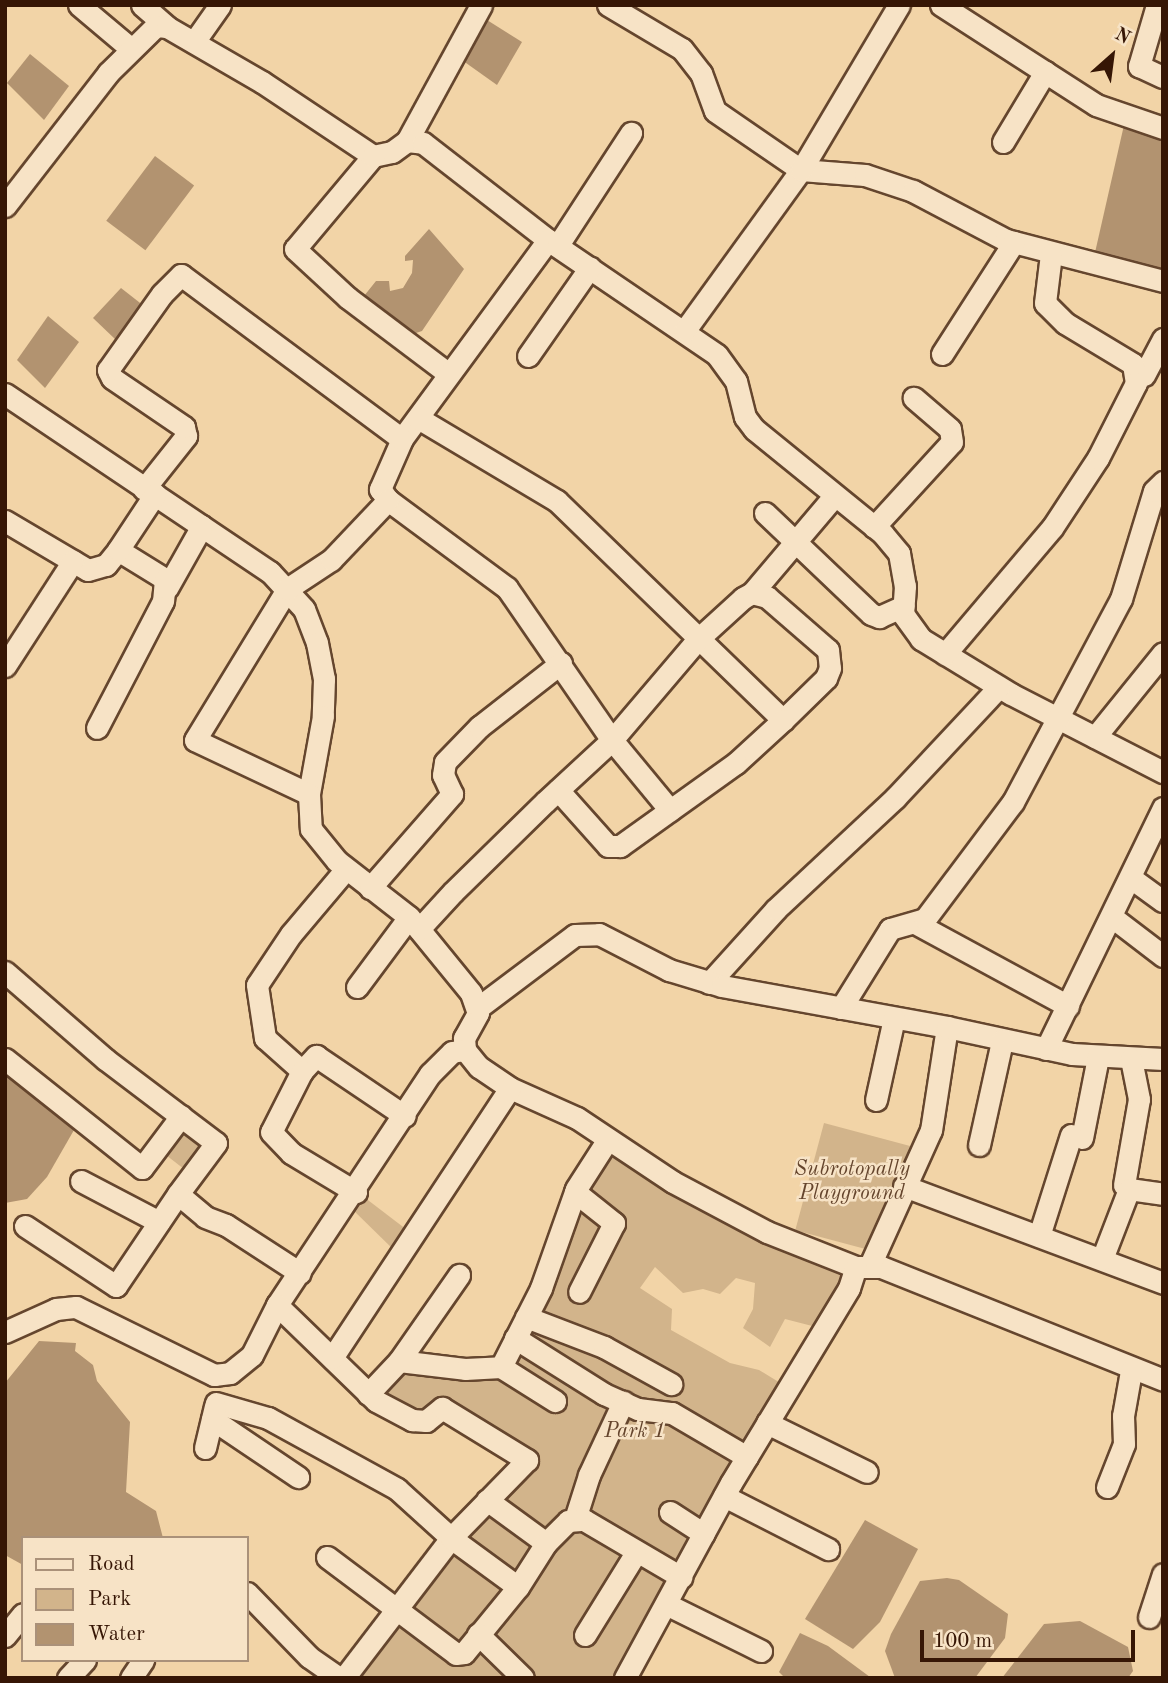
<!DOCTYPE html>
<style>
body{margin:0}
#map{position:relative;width:1168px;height:1683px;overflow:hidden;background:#f2d4a7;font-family:"Old Standard TT",serif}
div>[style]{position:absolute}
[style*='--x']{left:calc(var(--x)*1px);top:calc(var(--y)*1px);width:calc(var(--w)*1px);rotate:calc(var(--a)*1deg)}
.green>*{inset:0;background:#d2b48b;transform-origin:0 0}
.water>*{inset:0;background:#b29370;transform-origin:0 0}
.roads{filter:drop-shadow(2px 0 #65462e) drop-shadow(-2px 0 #65462e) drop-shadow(0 2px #65462e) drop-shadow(0 -2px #65462e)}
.minor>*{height:21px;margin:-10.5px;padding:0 10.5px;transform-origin:10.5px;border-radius:10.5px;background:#f7e3c6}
span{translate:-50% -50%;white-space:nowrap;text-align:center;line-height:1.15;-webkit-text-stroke:5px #f7e3c6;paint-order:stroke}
.park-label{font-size:21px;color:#65452d;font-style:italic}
.frame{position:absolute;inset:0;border:7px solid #361605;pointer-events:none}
.legend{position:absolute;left:21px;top:1536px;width:228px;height:126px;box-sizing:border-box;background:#f7e3c6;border:2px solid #aa9179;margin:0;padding:9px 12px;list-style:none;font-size:21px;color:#361605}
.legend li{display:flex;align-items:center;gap:14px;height:35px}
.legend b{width:35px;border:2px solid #aa9179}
.north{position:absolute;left:1077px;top:21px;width:70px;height:70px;-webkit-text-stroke:5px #f7e3c6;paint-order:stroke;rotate:28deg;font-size:19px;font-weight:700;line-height:28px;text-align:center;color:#361605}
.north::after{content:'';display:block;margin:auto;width:24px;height:32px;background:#361605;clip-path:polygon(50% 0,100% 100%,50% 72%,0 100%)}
.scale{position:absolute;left:920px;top:1630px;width:215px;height:32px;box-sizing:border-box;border:4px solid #361605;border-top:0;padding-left:9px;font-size:21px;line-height:24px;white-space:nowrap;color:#361605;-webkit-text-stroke:5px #f7e3c6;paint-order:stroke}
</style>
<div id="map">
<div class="green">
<i style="left:181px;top:1116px;width:44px;height:40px;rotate:38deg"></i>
<i style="left:824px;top:1123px;width:92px;height:111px;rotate:15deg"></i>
<i style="clip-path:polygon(609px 1148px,850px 1269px,820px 1328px,785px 1319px,770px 1347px,743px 1328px,753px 1309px,755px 1283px,736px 1278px,720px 1294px,703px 1289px,683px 1293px,655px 1267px,640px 1288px,672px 1309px,671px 1330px,730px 1363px,759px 1370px,782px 1384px,620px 1678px,349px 1678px,377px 1637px,534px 1459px,444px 1400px,424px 1416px,396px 1398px,376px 1395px,402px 1367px,489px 1374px)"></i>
<i style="clip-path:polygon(360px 1194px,411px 1233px,398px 1254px,350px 1207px)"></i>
</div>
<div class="water">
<i style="clip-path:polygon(487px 20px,522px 42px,497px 85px,459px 58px)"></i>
<i style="clip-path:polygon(30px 54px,69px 86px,44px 120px,7px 83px)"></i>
<i style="clip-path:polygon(1124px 125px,1163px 132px,1163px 269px,1094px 257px)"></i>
<i style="left:155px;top:156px;width:49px;height:81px;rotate:37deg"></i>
<i style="clip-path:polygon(429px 229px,464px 269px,422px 331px,410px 335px,364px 296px,376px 281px,389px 281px,390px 291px,403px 288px,412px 273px,413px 260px,405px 261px,405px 256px)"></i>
<i style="clip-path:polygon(121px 288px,144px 306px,116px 340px,93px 318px)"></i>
<i style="clip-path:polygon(48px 316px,79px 342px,45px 388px,17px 360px)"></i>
<i style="clip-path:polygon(5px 1065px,69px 1116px,74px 1130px,47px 1177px,27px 1199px,5px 1203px)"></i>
<i style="clip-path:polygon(39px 1341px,76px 1343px,75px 1351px,93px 1365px,97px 1381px,130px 1422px,126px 1492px,156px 1511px,163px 1538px,23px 1538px,23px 1565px,5px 1555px,5px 1383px)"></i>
<i style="clip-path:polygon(865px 1520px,918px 1549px,880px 1622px,853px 1649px,805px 1619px)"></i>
<i style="clip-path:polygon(947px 1578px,959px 1580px,1008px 1614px,1005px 1638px,975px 1678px,895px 1678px,885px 1651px,891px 1634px,920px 1581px)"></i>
<i style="clip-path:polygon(1080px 1621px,1128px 1647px,1133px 1671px,1128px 1678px,1002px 1678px,1044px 1624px)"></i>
<i style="clip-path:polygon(800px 1633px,828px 1646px,870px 1677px,785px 1678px,779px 1672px)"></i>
</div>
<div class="roads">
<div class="minor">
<i style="--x:79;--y:5;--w:67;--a:40.1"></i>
<i style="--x:142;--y:5;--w:33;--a:41"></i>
<i style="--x:608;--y:5;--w:86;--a:30.7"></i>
<i style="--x:682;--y:49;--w:31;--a:52"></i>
<i style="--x:701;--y:73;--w:40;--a:69.8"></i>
<i style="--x:715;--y:111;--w:104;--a:34.5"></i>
<i style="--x:801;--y:170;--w:64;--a:4.5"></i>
<i style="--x:865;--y:175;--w:51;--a:18.4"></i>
<i style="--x:913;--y:191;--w:105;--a:27.8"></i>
<i style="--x:1006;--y:240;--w:162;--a:14.6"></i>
<i style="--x:941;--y:5;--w:184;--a:32.8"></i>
<i style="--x:1096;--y:105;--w:71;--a:18.9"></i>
<i style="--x:1157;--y:5;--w:64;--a:106.4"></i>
<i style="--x:1139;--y:66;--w:26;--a:25"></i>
<i style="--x:194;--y:42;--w:45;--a:-54.9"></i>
<i style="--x:407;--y:141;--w:155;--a:-61.4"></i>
<i style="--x:1003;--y:142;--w:82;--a:-59"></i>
<i style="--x:373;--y:156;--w:121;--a:130"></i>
<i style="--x:295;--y:249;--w:72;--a:42.8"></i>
<i style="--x:348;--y:298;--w:126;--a:37"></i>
<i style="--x:5;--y:206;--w:168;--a:-52.2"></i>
<i style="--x:108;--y:73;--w:67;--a:-44.4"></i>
<i style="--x:156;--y:26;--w:11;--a:5"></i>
<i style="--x:167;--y:27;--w:110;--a:30.1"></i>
<i style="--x:262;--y:82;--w:133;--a:33.7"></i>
<i style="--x:373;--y:156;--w:19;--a:-12"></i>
<i style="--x:392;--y:152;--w:19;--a:-36"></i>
<i style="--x:407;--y:141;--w:16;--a:7"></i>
<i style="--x:423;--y:143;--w:158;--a:37.8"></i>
<i style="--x:548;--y:240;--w:204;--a:34.2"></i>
<i style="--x:717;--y:355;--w:32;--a:54"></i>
<i style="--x:736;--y:381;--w:37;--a:76"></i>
<i style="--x:745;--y:417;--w:15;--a:53"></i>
<i style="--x:754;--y:429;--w:166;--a:39.1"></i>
<i style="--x:883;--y:534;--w:25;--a:50"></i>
<i style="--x:899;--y:553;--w:34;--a:80"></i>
<i style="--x:905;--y:586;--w:28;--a:94"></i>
<i style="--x:903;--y:614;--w:31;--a:54"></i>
<i style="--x:921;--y:639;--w:105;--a:31.4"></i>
<i style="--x:1011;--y:694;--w:171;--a:27.2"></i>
<i style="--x:548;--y:240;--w:247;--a:126.3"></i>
<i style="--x:402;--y:439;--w:55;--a:113.7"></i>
<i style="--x:380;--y:489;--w:14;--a:54"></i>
<i style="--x:388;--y:500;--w:148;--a:36.5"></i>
<i style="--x:507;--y:588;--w:185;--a:55.4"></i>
<i style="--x:612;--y:740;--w:91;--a:50.4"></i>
<i style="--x:558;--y:245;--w:134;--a:-56.9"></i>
<i style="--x:685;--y:330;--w:198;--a:-54.1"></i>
<i style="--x:801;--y:170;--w:192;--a:-59.3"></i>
<i style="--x:942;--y:354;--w:133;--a:-57.3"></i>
<i style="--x:528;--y:356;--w:108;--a:-55.1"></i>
<i style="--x:1144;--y:375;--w:41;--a:-62.2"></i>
<i style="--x:5;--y:394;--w:319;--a:33.9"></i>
<i style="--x:270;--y:572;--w:50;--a:47.4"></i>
<i style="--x:304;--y:609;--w:36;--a:69"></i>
<i style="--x:317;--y:643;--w:37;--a:79"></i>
<i style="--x:324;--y:679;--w:37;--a:92"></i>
<i style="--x:323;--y:716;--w:79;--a:100.2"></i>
<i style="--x:309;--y:794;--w:35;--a:87"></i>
<i style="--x:311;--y:829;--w:41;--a:50.9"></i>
<i style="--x:337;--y:861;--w:91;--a:37.9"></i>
<i style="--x:409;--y:917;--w:98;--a:50.8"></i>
<i style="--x:471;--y:993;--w:21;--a:71"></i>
<i style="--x:478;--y:1013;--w:29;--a:119"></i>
<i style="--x:464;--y:1038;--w:12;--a:85"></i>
<i style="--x:465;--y:1050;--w:22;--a:51"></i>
<i style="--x:479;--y:1067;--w:37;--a:34"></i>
<i style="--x:510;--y:1088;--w:73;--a:24.1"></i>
<i style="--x:577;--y:1118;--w:115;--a:33.7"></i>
<i style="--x:673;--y:1182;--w:106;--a:28"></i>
<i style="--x:767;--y:1232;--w:96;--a:21.5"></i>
<i style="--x:856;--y:1267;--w:25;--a:0"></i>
<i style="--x:881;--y:1267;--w:304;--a:21.8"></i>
<i style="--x:418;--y:418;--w:162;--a:30.8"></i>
<i style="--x:557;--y:501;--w:315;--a:44.1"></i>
<i style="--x:144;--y:489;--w:68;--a:-51.6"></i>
<i style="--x:186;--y:436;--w:9;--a:-103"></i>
<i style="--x:184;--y:427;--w:87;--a:-145.8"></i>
<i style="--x:112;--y:378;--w:9;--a:-117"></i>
<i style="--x:108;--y:370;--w:93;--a:-54.6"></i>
<i style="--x:162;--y:294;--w:27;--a:-45"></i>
<i style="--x:181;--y:275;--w:275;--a:36.6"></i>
<i style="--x:765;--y:513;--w:146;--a:43.6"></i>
<i style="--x:871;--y:614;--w:9;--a:21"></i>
<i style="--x:879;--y:617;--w:27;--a:-24"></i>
<i style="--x:5;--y:521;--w:96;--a:30.6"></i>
<i style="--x:88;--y:570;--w:19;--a:-16"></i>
<i style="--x:106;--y:565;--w:19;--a:-51"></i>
<i style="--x:118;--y:550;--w:55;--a:31.7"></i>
<i style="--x:165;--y:579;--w:22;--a:95"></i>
<i style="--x:163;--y:601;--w:143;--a:117.5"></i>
<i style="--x:874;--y:527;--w:115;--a:-47.5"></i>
<i style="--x:952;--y:442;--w:13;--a:-99"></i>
<i style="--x:950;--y:429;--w:48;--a:-139.3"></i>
<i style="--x:118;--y:550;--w:67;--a:-56.5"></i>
<i style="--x:167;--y:588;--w:71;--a:-60.6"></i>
<i style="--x:752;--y:593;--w:128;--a:-49.7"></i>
<i style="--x:945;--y:654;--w:165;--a:-49.7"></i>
<i style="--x:1052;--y:528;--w:84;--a:-56.7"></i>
<i style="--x:1098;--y:458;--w:84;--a:-63.1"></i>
<i style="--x:1136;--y:383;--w:19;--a:-99"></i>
<i style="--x:1133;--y:364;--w:79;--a:-148.9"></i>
<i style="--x:1065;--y:323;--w:28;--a:-135"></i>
<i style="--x:1045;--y:303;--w:49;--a:-83"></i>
<i style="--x:5;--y:666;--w:125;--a:-57.1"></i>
<i style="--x:1095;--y:737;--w:108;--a:-51"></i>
<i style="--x:309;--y:794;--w:126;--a:-154.7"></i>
<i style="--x:195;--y:740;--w:177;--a:-58.6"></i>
<i style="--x:287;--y:589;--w:53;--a:-33.4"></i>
<i style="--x:331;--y:560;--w:83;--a:-46.5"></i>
<i style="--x:346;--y:869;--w:85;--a:130.2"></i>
<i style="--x:291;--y:934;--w:61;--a:123.7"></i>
<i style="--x:257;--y:985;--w:54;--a:81.4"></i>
<i style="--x:265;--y:1038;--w:50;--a:41.7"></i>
<i style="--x:302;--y:1071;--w:21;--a:-47"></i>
<i style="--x:316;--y:1056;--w:107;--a:34"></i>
<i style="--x:1131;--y:878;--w:39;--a:36"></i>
<i style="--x:370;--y:888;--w:125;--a:-48.9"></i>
<i style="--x:452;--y:794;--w:21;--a:-115"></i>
<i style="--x:443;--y:775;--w:13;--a:-81"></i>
<i style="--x:445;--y:762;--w:49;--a:-45.8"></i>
<i style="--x:479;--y:727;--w:104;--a:-38"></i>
<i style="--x:1112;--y:917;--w:64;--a:37.4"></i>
<i style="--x:917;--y:924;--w:172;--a:28.5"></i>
<i style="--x:419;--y:929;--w:50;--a:-47.4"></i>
<i style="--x:453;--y:892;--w:129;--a:-44.4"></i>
<i style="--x:545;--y:802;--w:91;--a:-42.8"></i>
<i style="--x:612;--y:740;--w:131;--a:-49.6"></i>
<i style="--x:697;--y:640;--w:62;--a:-42.4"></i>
<i style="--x:743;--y:598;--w:10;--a:-29"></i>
<i style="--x:752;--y:593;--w:16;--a:15"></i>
<i style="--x:767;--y:597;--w:81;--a:41"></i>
<i style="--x:828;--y:650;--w:18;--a:84"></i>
<i style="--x:830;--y:668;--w:11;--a:112"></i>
<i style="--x:826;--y:678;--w:60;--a:135.7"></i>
<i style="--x:783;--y:720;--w:64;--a:137.5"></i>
<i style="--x:736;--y:763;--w:143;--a:144.4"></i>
<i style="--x:620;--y:846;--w:12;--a:180"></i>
<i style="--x:608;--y:846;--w:75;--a:-131.8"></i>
<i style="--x:5;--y:972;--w:133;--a:41"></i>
<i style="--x:105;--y:1059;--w:139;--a:37.1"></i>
<i style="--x:216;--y:1143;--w:64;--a:126.7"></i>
<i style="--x:178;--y:1194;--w:35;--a:40"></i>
<i style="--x:205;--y:1217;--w:22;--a:21"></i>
<i style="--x:226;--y:1225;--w:88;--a:33"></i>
<i style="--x:709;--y:983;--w:100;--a:-47.8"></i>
<i style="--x:776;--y:909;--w:163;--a:-43"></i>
<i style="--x:895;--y:798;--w:152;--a:-46.9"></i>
<i style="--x:357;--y:987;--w:87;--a:-53.4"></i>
<i style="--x:479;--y:1007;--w:120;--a:-36.9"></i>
<i style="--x:575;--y:935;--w:24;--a:-2"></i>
<i style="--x:599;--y:934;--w:79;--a:27.2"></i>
<i style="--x:669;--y:970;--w:55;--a:16.8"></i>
<i style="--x:722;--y:986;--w:229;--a:10.3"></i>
<i style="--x:947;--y:1027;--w:104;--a:98.8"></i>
<i style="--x:931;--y:1130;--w:150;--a:114.3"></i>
<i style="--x:841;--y:1008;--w:93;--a:-58.2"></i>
<i style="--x:890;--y:929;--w:36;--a:-16"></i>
<i style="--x:925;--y:919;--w:146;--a:-53.1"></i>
<i style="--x:1013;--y:802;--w:230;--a:-62"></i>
<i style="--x:1121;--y:599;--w:113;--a:-73"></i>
<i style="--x:1154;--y:491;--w:13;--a:-45"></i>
<i style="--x:947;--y:1027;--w:128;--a:12.2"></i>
<i style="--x:1072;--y:1054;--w:91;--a:3.1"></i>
<i style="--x:1046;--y:1049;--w:268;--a:-64.1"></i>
<i style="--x:5;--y:1059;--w:175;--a:38.5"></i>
<i style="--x:142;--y:1168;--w:65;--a:-53.1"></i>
<i style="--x:302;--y:1071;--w:68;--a:116.9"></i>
<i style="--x:271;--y:1132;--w:29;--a:46"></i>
<i style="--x:291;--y:1153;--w:76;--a:31"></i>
<i style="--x:876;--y:1100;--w:84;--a:-77.6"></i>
<i style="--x:1082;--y:1138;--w:83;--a:-78.8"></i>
<i style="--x:979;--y:1145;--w:107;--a:-77.5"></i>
<i style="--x:81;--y:1181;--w:88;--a:27.7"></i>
<i style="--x:1124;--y:1185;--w:87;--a:-80.1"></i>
<i style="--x:1139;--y:1099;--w:41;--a:-101.3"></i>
<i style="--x:904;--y:1186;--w:277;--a:20.5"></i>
<i style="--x:575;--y:1192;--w:50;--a:38.5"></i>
<i style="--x:614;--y:1223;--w:77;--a:116.9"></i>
<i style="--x:25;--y:1226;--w:109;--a:33.4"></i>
<i style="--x:116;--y:1286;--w:111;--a:-56"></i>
<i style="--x:1039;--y:1236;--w:106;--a:-72.4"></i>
<i style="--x:1102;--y:1259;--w:75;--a:-68.9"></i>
<i style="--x:1129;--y:1189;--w:34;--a:8"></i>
<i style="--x:277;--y:1305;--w:277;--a:-56.5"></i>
<i style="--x:430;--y:1074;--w:31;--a:-45"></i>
<i style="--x:452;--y:1052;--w:13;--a:-9"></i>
<i style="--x:526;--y:1317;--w:84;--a:21"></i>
<i style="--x:604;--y:1347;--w:77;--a:28.9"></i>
<i style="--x:5;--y:1332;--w:56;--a:-24.3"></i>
<i style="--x:56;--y:1309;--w:20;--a:-6"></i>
<i style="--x:76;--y:1307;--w:154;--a:26.2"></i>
<i style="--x:214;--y:1375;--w:16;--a:-7"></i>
<i style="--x:230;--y:1373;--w:28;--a:-39"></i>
<i style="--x:252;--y:1355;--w:56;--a:-63.4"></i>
<i style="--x:277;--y:1305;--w:138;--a:44.1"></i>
<i style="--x:376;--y:1401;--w:41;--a:27.8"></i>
<i style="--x:412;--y:1420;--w:14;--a:4"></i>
<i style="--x:426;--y:1421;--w:21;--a:-39"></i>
<i style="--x:442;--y:1408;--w:100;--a:31.5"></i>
<i style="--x:527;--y:1460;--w:109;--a:134.3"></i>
<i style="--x:451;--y:1538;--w:176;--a:127.4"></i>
<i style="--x:515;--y:1338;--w:105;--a:32.2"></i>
<i style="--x:604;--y:1394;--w:37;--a:24"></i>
<i style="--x:638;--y:1409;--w:34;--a:7"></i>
<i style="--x:672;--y:1413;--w:87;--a:30.4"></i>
<i style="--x:332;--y:1358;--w:323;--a:-56.6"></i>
<i style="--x:399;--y:1361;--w:66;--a:6.9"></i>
<i style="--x:465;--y:1369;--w:36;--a:-3"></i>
<i style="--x:501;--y:1367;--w:89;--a:-63.1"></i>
<i style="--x:541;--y:1288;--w:105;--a:-70.5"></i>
<i style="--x:576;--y:1189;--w:59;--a:-57.4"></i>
<i style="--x:501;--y:1367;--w:64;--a:32.2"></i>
<i style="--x:368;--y:1394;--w:45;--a:-46.8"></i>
<i style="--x:399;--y:1361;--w:105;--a:-55.1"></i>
<i style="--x:216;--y:1403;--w:54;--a:16.1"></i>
<i style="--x:268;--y:1418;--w:147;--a:28.8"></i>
<i style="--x:397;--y:1489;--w:73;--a:42.2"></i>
<i style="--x:451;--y:1538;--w:83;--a:36.2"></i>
<i style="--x:212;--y:1419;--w:104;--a:34"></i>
<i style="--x:767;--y:1423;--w:111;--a:26.1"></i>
<i style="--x:205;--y:1448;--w:43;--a:-76.6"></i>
<i style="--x:1107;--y:1487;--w:46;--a:-68.4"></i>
<i style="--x:1124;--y:1444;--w:28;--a:-92"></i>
<i style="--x:1123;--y:1416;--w:46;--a:-79.9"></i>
<i style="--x:724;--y:1496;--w:117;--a:27"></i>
<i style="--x:487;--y:1500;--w:73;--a:36.1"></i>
<i style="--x:670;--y:1512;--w:40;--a:32.9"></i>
<i style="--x:575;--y:1519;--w:46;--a:-72.3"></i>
<i style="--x:589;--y:1475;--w:81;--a:-65"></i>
<i style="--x:327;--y:1557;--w:161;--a:36.9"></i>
<i style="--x:456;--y:1654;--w:8;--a:-7"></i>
<i style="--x:464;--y:1653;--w:85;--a:-50.7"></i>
<i style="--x:518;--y:1587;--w:52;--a:-57.5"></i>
<i style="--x:546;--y:1543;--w:31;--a:-45"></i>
<i style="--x:568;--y:1521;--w:16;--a:-4"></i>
<i style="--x:584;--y:1520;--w:113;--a:30.4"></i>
<i style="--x:247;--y:1593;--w:89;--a:45.9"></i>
<i style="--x:309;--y:1657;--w:37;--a:35"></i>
<i style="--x:666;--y:1604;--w:106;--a:26.3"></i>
<i style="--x:1149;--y:1617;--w:45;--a:-72"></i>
<i style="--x:478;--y:1634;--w:63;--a:44.4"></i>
<i style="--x:585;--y:1635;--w:95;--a:-58.3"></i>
<i style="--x:5;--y:1636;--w:28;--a:-51"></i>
<i style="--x:68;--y:1678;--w:25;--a:-47"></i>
<i style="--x:131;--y:1678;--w:22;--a:-56"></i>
<i style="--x:625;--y:1678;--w:222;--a:-61.5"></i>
<i style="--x:731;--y:1483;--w:228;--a:-58.8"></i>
<i style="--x:849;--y:1288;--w:22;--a:-72"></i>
</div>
</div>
<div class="park-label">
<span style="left:852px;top:1182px">Subrotopally<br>Playground</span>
<span style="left:635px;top:1432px">Park 1</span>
</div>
<div class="frame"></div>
<ul class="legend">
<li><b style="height:9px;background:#f7e3c6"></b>Road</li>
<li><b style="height:19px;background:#d2b48b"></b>Park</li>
<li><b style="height:19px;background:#b29370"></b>Water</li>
</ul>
<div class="north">N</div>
<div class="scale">100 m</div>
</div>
